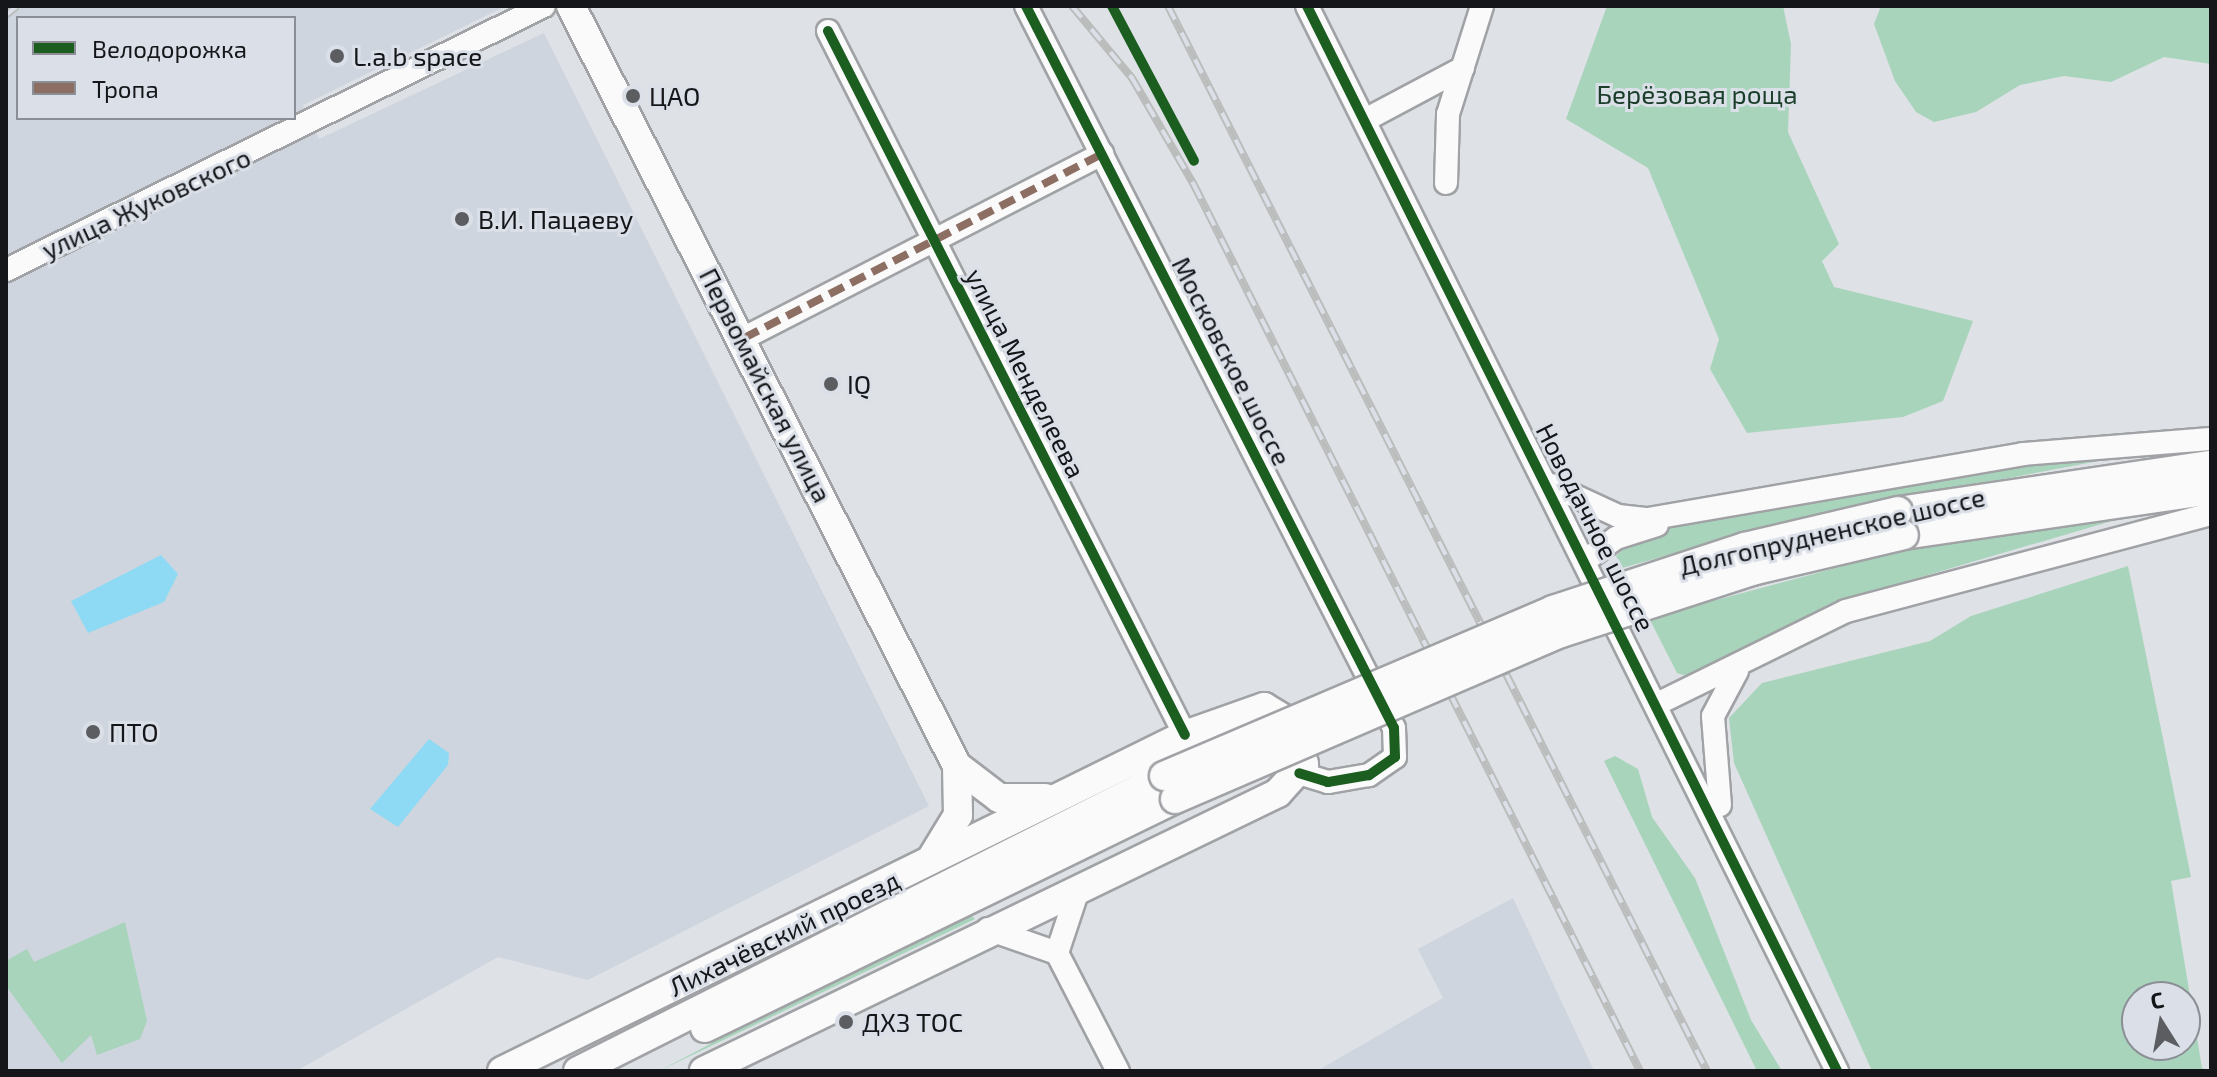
<!DOCTYPE html>
<meta charset="utf-8">
<style>
body{margin:0}
#map{position:relative;width:2217px;height:1077px;overflow:hidden;background:#dee1e5;font-family:"Exo 2",sans-serif}
div>[style]{position:absolute}
[style*='--x']{left:calc(var(--x)*1px);top:calc(var(--y)*1px);width:calc(var(--w)*1px);rotate:calc(var(--a)*1deg)}
.built>*{inset:0;background:#ced5de}
.green>*{inset:0;background:#a8d4bb}
.water>*{inset:0;background:#8edaf4}
.roads{filter:drop-shadow(2px 0 #a0a2a5) drop-shadow(-2px 0 #a0a2a5) drop-shadow(0 2px #a0a2a5) drop-shadow(0 -2px #a0a2a5)}
.minor>*{height:22px;margin:-11px;padding:0 11px;transform-origin:11px;border-radius:11px;background:#fafafb}
.major>*{height:28px;margin:-14px;padding:0 14px;transform-origin:14px;border-radius:14px;background:#fafafb}
.rail>*{height:8px;margin-top:-4px;transform-origin:0;background:repeating-linear-gradient(90deg,#dbe0e8 0 15px,#bbbcbc 0 30px);box-sizing:border-box;border-block:2px solid #bbbcbc}
.bridges{filter:drop-shadow(2px 0 #a0a2a5) drop-shadow(-2px 0 #a0a2a5) drop-shadow(0 2px #a0a2a5) drop-shadow(0 -2px #a0a2a5)}
.major-bridge>*{height:28px;margin:-14px;padding:0 14px;transform-origin:14px;border-radius:14px;background:#fafafb}
.quiet>*{height:8px;margin-top:-4px;transform-origin:0;background:repeating-linear-gradient(90deg,#8d6e63 0 16px,transparent 0 24px)}
.cycleway>*{height:10px;margin:-5px;padding:0 5px;transform-origin:5px;border-radius:5px;background:#1b5e20}
.dots>*{width:22px;height:22px;translate:-50% -50%;box-sizing:border-box;border:4px solid #dbe0e8;border-radius:50%}
span{translate:-50% -50%;white-space:nowrap;text-align:center;line-height:1.15;-webkit-text-stroke:6px #dbe0e8;paint-order:stroke}
.poi-label{font-size:26px;color:#141619}
.left{translate:0 -50%;text-align:left}
.park-label{font-size:26px;color:#1a3e29}
.street-label{font-size:26px;color:#141619}
.frame{position:absolute;inset:0;border:8px solid #141619;pointer-events:none}
.legend{position:absolute;left:16px;top:16px;width:280px;height:104px;box-sizing:border-box;background:#dbe0e8;border:2px solid #8b8f95;margin:0;padding:10px 14px;list-style:none;font-size:24px;color:#141619}
.legend li{display:flex;align-items:center;gap:16px;height:40px}
.legend b{width:40px;border:2px solid #8b8f95}
.north{position:absolute;left:2121px;top:981px;width:80px;height:80px;box-sizing:border-box;background:#dbe0e8;border:2px solid #8b8f95;border-radius:50%;rotate:349deg;font-size:22px;font-weight:700;line-height:32px;text-align:center;color:#141619}
.north::after{content:'';display:block;margin:auto;width:28px;height:36px;background:#5b5d60;clip-path:polygon(50% 0,100% 100%,50% 72%,0 100%)}
</style>
<div id="map">
<div class="built">
<i style="clip-path:polygon(evenodd,6px 6px,506px 6px,303px 105px,319px 139px,544px 33px,929px 806px,588px 980px,498px 957px,296px 1071px,6px 1071px,6px 6px,18px 18px,294px 18px,294px 118px,18px 118px,18px 18px)"></i>
<i style="clip-path:polygon(1513px 898px,1594px 1071px,1317px 1071px,1443px 998px,1418px 949px)"></i>
</div>
<div class="green">
<i style="clip-path:polygon(1607px 6px,1783px 6px,1791px 44px,1788px 132px,1839px 244px,1822px 261px,1834px 287px,1973px 321px,1943px 401px,1903px 417px,1747px 433px,1710px 369px,1719px 339px,1648px 168px,1566px 119px)"></i>
<i style="clip-path:polygon(1881px 6px,2211px 6px,2211px 64px,2164px 57px,2111px 82px,2064px 76px,2020px 85px,1976px 112px,1934px 122px,1916px 112px,1895px 81px,1874px 24px)"></i>
<i style="clip-path:polygon(2120px 457px,1811px 515px,1622px 568px,1616px 556px,1642px 533px,1693px 521px,2012px 465px)"></i>
<i style="clip-path:polygon(2139px 513px,1829px 604px,1694px 678px,1677px 673px,1649px 618px,1907px 549px)"></i>
<i style="clip-path:polygon(evenodd,2128px 566px,2191px 877px,2171px 881px,2202px 1068px,2211px 1071px,1872px 1071px,1734px 763px,1729px 718px,1762px 683px,1930px 641px,1971px 616px,2128px 566px,2185px 997px,2185px 1045px,2137px 1045px,2137px 997px,2185px 997px)"></i>
<i style="clip-path:polygon(1615px 756px,1638px 769px,1652px 817px,1695px 878px,1751px 1020px,1782px 1071px,1757px 1071px,1604px 761px)"></i>
<i style="clip-path:polygon(970px 914px,975px 919px,659px 1071px,750px 1023px)"></i>
<i style="clip-path:polygon(125px 922px,147px 1021px,140px 1039px,97px 1055px,91px 1035px,62px 1063px,6px 986px,6px 961px,27px 949px,34px 962px)"></i>
</div>
<div class="water">
<i style="clip-path:polygon(161px 555px,178px 574px,164px 602px,88px 633px,71px 601px)"></i>
<i style="clip-path:polygon(429px 739px,449px 753px,448px 765px,398px 827px,370px 809px)"></i>
</div>
<div class="roads">
<div class="minor">
<i style="--x:1026;--y:6;--w:810;--a:62.99"></i>
<i style="--x:1394;--y:728;--w:29;--a:88"></i>
<i style="--x:1395;--y:757;--w:32;--a:145"></i>
<i style="--x:1369;--y:775;--w:42;--a:170.3"></i>
<i style="--x:1328;--y:782;--w:30;--a:-163"></i>
<i style="--x:1307;--y:6;--w:1190;--a:63.54"></i>
<i style="--x:828;--y:31;--w:789;--a:63.11"></i>
<i style="--x:1365;--y:120;--w:111;--a:-28"></i>
<i style="--x:1446;--y:183;--w:69;--a:-88.3"></i>
<i style="--x:1448;--y:114;--w:113;--a:-72.5"></i>
<i style="--x:6;--y:270;--w:599;--a:-26.14"></i>
<i style="--x:744;--y:338;--w:403;--a:-27.2"></i>
<i style="--x:1551;--y:485;--w:74;--a:24.8"></i>
<i style="--x:1618;--y:516;--w:30;--a:6"></i>
<i style="--x:1648;--y:519;--w:381;--a:-9.8"></i>
<i style="--x:2023;--y:454;--w:189;--a:-4.6"></i>
<i style="--x:1587;--y:559;--w:36;--a:-36"></i>
<i style="--x:1616;--y:538;--w:43;--a:-17.6"></i>
<i style="--x:1659;--y:703;--w:208;--a:-26.2"></i>
<i style="--x:1846;--y:611;--w:378;--a:-14.9"></i>
<i style="--x:1720;--y:805;--w:89;--a:-94.5"></i>
<i style="--x:1713;--y:716;--w:51;--a:-61.9"></i>
<i style="--x:988;--y:929;--w:73;--a:19.2"></i>
<i style="--x:1057;--y:953;--w:133;--a:62.7"></i>
<i style="--x:1057;--y:953;--w:70;--a:-71.6"></i>
</div>
<div class="major">
<i style="--x:571;--y:6;--w:852;--a:63.07"></i>
<i style="--x:957;--y:766;--w:49;--a:88.8"></i>
<i style="--x:958;--y:815;--w:48;--a:121.4"></i>
<i style="--x:1898;--y:511;--w:316;--a:-8.4"></i>
<i style="--x:1904;--y:535;--w:310;--a:-8.3"></i>
<i style="--x:957;--y:766;--w:53;--a:37.3"></i>
<i style="--x:999;--y:798;--w:46;--a:0"></i>
<i style="--x:705;--y:1028;--w:523;--a:-25.98"></i>
<i style="--x:502;--y:1071;--w:761;--a:-26.19"></i>
<i style="--x:1185;--y:735;--w:84;--a:-19.5"></i>
<i style="--x:1264;--y:707;--w:33;--a:31"></i>
<i style="--x:1292;--y:724;--w:42;--a:73.3"></i>
<i style="--x:1304;--y:764;--w:39;--a:132"></i>
<i style="--x:1278;--y:793;--w:638;--a:154.16"></i>
<i style="--x:578;--y:1071;--w:656;--a:-26.72"></i>
</div>
</div>
<div class="rail">
<i style="--x:1072;--y:6;--w:94;--a:50.2"></i>
<i style="--x:1132;--y:78;--w:124;--a:59.9"></i>
<i style="--x:1194;--y:185;--w:992;--a:63.28"></i>
<i style="--x:1168;--y:6;--w:1194;--a:63.16"></i>
<i style="--x:6;--y:15;--w:14;--a:-39"></i>
</div>
<div class="bridges">
<div class="major-bridge">
<i style="--x:1164;--y:776;--w:423;--a:-23.1"></i>
<i style="--x:1553;--y:610;--w:202;--a:-18.2"></i>
<i style="--x:1745;--y:547;--w:157;--a:-13.2"></i>
<i style="--x:1175;--y:799;--w:420;--a:-23.3"></i>
<i style="--x:1561;--y:633;--w:201;--a:-18"></i>
<i style="--x:1752;--y:571;--w:156;--a:-13.3"></i>
</div>
</div>
<div class="quiet">
<i style="--x:744;--y:338;--w:403;--a:-27.2"></i>
</div>
<div class="cycleway">
<i style="--x:1026;--y:6;--w:810;--a:62.99"></i>
<i style="--x:1394;--y:728;--w:29;--a:88"></i>
<i style="--x:1395;--y:757;--w:32;--a:145"></i>
<i style="--x:1369;--y:775;--w:42;--a:170.3"></i>
<i style="--x:1328;--y:782;--w:30;--a:-163"></i>
<i style="--x:1112;--y:6;--w:175;--a:62.1"></i>
<i style="--x:1307;--y:6;--w:1190;--a:63.54"></i>
<i style="--x:828;--y:31;--w:789;--a:63.11"></i>
</div>
<div class="dots">
<i style="left:337px;top:56px;background:#5b5d60"></i>
<i style="left:633px;top:96px;background:#5b5d60"></i>
<i style="left:462px;top:219px;background:#5b5d60"></i>
<i style="left:831px;top:384px;background:#5b5d60"></i>
<i style="left:93px;top:732px;background:#5b5d60"></i>
<i style="left:846px;top:1022px;background:#5b5d60"></i>
</div>
<div class="poi-label">
<span class="left" style="left:353px;top:56px">L.a.b space</span>
<span class="left" style="left:649px;top:96px">ЦАО</span>
<span class="left" style="left:478px;top:219px">В.И. Пацаеву</span>
<span class="left" style="left:847px;top:384px">IQ</span>
<span class="left" style="left:109px;top:732px">ПТО</span>
<span class="left" style="left:862px;top:1022px">ДХЗ ТОС</span>
</div>
<div class="park-label">
<span style="left:1697px;top:94px">Берёзовая роща</span>
</div>
<div class="street-label">
<span style="left:146px;top:203px;rotate:-25deg">улица Жуковского</span>
<span style="left:1232px;top:361px;rotate:63deg">Московское шоссе</span>
<span style="left:1026px;top:373px;rotate:63deg">улица Менделеева</span>
<span style="left:766px;top:385px;rotate:63deg">Первомайская улица</span>
<span style="left:1596px;top:527px;rotate:63deg">Новодачное шоссе</span>
<span style="left:1832px;top:531px;rotate:-13deg">Долгопрудненское шоссе</span>
<span style="left:784px;top:933px;rotate:-26deg">Лихачёвский проезд</span>
</div>
<div class="frame"></div>
<ul class="legend">
<li><b style="height:10px;background:#1b5e20"></b>Велодорожка</li>
<li><b style="height:10px;background:#8d6e63"></b>Тропа</li>
</ul>
<div class="north">С</div>
</div>
